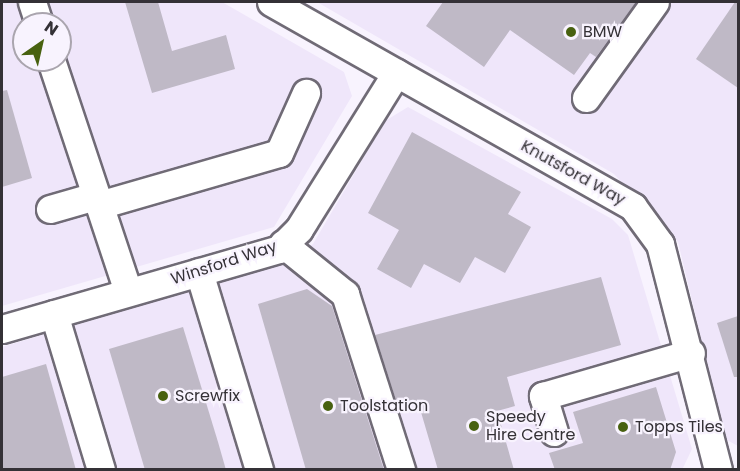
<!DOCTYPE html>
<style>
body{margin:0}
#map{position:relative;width:740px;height:471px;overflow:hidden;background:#f8f3fe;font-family:Poppins,sans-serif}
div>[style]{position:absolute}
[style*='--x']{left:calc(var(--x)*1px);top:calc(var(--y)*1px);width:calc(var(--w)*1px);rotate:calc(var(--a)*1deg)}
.built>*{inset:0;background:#efe6fa}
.building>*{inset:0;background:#bfb9c6}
.roads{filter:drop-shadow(2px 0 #706b76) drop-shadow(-2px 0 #706b76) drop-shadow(0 2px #706b76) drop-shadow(0 -2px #706b76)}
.minor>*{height:27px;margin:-13.5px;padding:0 13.5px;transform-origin:13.5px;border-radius:13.5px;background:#fff}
.dots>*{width:16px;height:16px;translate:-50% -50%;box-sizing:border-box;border:3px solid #f8f3fe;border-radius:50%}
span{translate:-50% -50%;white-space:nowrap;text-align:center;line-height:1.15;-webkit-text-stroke:4.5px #f8f3fe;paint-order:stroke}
.poi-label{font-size:16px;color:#343136}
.left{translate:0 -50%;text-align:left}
.street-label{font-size:16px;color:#343136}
.frame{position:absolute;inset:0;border:3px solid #343136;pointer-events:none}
.north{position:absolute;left:12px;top:12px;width:60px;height:60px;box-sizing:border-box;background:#f8f3fe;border:2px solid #aaa5ae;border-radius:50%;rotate:34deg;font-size:16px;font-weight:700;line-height:24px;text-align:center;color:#343136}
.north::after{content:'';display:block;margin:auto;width:21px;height:27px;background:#486110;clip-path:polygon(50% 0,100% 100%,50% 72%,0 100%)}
</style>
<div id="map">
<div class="built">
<i style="clip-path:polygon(evenodd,2px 2px,222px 2px,344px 72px,352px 96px,274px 227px,2px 306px,2px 2px,24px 24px,60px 24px,60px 60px,24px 60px,24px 24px)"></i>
<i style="clip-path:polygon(317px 2px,738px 2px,738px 446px,725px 439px,678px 242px,614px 174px)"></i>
<i style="clip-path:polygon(408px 107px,612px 219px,628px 235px,692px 449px,682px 470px,2px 470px,2px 347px,287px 262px,313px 244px,385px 121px)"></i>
</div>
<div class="building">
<i style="clip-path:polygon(125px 2px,158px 2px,172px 51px,226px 35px,235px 69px,152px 93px)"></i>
<i style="clip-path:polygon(443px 2px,636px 2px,596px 57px,590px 53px,574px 75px,510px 30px,484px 67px,426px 26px)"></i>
<i style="clip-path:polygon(735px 2px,738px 2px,738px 88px,696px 59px)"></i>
<i style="clip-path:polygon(7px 90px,32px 178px,2px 187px,2px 91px)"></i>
<i style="clip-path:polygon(412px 132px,521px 192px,508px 214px,531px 227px,505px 273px,475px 257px,460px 283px,424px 264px,411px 288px,377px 269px,399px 230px,368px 213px)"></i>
<i style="clip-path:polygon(601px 277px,621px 345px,507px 377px,515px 406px,497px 411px,514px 470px,438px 470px,418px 402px,398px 407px,375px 335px)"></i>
<i style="clip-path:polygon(307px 289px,332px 306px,384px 470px,306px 470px,258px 304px)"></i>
<i style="clip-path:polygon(738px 316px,738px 377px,734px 377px,717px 323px)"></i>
<i style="clip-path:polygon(183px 327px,218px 442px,226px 470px,145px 470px,109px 349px)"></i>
<i style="clip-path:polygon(46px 364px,76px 470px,2px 470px,2px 377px)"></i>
<i style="clip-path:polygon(656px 387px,676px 452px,670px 470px,555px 470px,549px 453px,583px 443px,573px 412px)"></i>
</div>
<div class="roads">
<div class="minor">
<i style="--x:32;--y:2;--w:23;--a:72"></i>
<i style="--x:271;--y:2;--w:416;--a:29.5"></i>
<i style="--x:633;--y:207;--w:46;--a:53.9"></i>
<i style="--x:660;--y:244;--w:233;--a:75.6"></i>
<i style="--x:51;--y:60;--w:244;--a:71.6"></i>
<i style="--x:586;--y:98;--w:118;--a:-54.3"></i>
<i style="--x:99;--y:205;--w:187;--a:-16.1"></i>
<i style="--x:279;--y:153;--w:66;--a:-65.8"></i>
<i style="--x:50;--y:209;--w:47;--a:-16.1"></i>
<i style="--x:283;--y:244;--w:80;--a:38.9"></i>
<i style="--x:345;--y:294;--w:185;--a:72.3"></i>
<i style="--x:199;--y:272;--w:207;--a:73.1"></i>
<i style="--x:54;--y:314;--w:163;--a:73.2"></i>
<i style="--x:2;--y:329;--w:288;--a:-16.1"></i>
<i style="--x:279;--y:249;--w:28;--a:-45"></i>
<i style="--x:299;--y:229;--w:184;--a:-58.1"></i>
<i style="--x:554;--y:432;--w:38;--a:-107"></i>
<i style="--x:543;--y:396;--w:154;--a:-16.2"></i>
</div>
</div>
<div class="dots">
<i style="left:571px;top:32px;background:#486110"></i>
<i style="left:163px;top:396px;background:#486110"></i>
<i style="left:328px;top:406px;background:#486110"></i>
<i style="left:474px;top:426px;background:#486110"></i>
<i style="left:623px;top:427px;background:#486110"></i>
</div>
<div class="poi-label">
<span class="left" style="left:583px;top:32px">BMW</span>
<span class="left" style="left:175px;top:396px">Screwfix</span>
<span class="left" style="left:340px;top:406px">Toolstation</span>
<span class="left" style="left:486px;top:426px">Speedy<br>Hire Centre</span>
<span class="left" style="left:635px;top:427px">Topps Tiles</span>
</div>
<div class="street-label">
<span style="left:573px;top:173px;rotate:29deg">Knutsford Way</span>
<span style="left:224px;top:263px;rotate:-18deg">Winsford Way</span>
</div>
<div class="frame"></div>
<div class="north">N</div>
</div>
